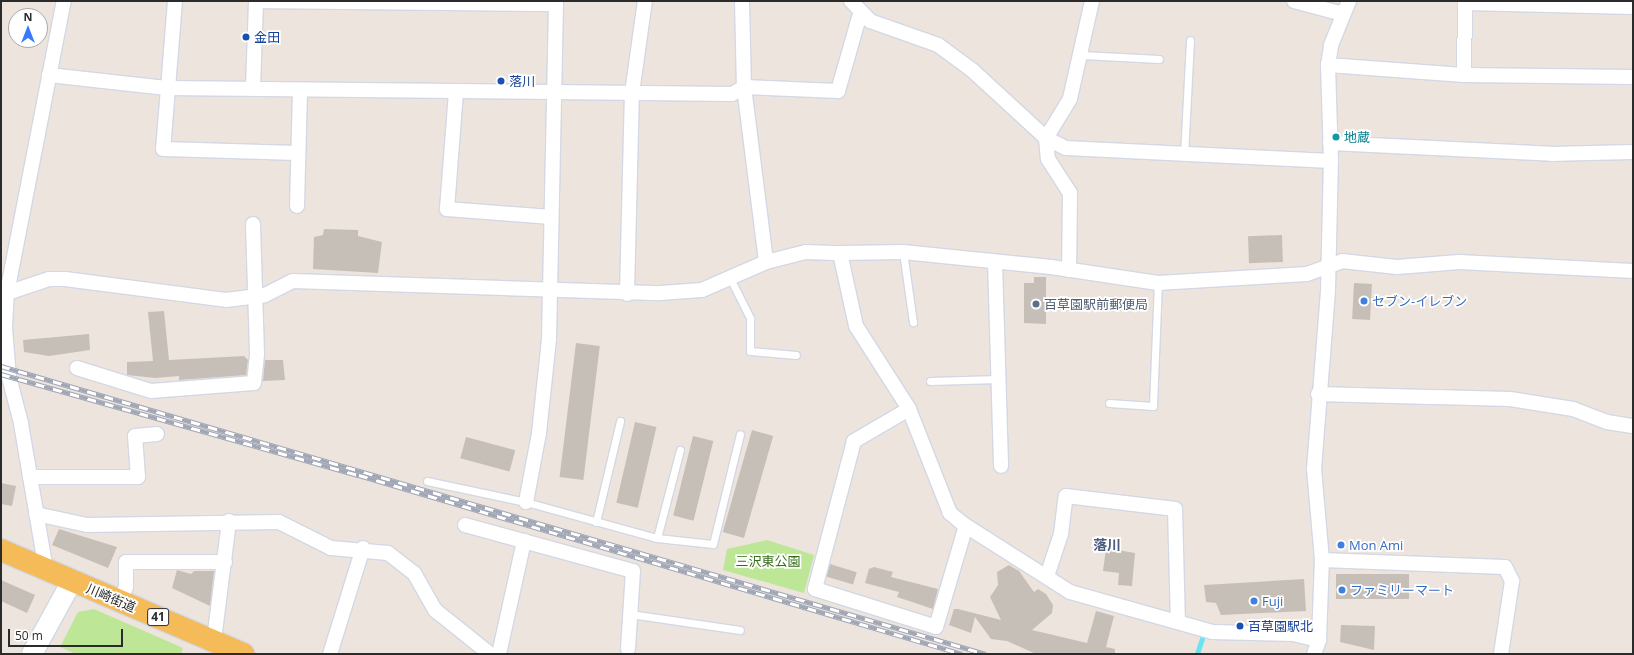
<!DOCTYPE html>
<meta charset="utf-8">
<style>
body{margin:0}
#map{position:relative;width:1634px;height:655px;overflow:hidden;background:#ede4dd;font-family:"Open Sans","Noto Sans JP",sans-serif}
div>[style]{position:absolute}
[style*='--x']{left:calc(var(--x)*1px);top:calc(var(--y)*1px);width:calc(var(--w)*1px);rotate:calc(var(--a)*1deg)}
.green>*{inset:0;background:#bde697}
.stream>*{height:4.5px;margin:-2.25px;padding:0 2.25px;transform-origin:2.25px;border-radius:2.25px;background:#6ce3f3}
.building>*{inset:0;background:#c6bfb8;transform-origin:0 0}
.roads{filter:drop-shadow(1px 0 #d2d8e4) drop-shadow(-1px 0 #d2d8e4) drop-shadow(0 1px #d2d8e4) drop-shadow(0 -1px #d2d8e4)}
.lane>*{height:7px;margin:-3.5px;padding:0 3.5px;transform-origin:3.5px;border-radius:3.5px;background:#fff}
.street>*{height:14px;margin:-7px;padding:0 7px;transform-origin:7px;border-radius:7px;background:#fff}
.secondary>*{height:20px;margin:-10px;padding:0 10px;transform-origin:10px;border-radius:10px;background:#fff}
.primary>*{height:22px;margin:-11px;padding:0 11px;transform-origin:11px;border-radius:11px;background:#f6bb59}
.rail>*{height:4.5px;margin-top:-2.25px;transform-origin:0;background:repeating-linear-gradient(90deg,#fff 0 9px,#9fa6b6 0 18px);box-sizing:border-box;border-block:1px solid #9fa6b6}
.dots>*{width:11px;height:11px;translate:-50% -50%;box-sizing:border-box;border:2px solid #fff;border-radius:50%}
span{translate:-50% -50%;white-space:nowrap;text-align:center;line-height:1.15;-webkit-text-stroke:3.5px #fff;paint-order:stroke}
.shield-label span{padding:1px 3px;background:#fff;border:1px solid;border-radius:3px;-webkit-text-stroke-width:0}
.shield-label{font-size:12px;color:#2b2b2b;font-weight:700}
.transit-label{font-size:13px;color:#164399}
.left{translate:0 -50%;text-align:left}
.culture-label{font-size:13px;color:#0d838f}
.shop-label{font-size:13px;color:#366cbe}
.service-label{font-size:13px;color:#4e5e75}
.park-label{font-size:13px;color:#356c17}
.street-label{font-size:13px;color:#2b2b2b}
.neighbourhood-label{font-size:14px;color:#495a7e;font-weight:700}
.frame{position:absolute;inset:0;border:2px solid #2b2b2b;pointer-events:none}
.north{position:absolute;left:8px;top:8px;width:40px;height:40px;box-sizing:border-box;background:#fff;border:1px solid #aaa;border-radius:50%;rotate:0deg;font-size:11px;font-weight:700;line-height:16px;text-align:center;color:#2b2b2b}
.north::after{content:'';display:block;margin:auto;width:14px;height:18px;background:#3879ff;clip-path:polygon(50% 0,100% 100%,50% 72%,0 100%)}
.scale{position:absolute;left:8px;top:629px;width:115px;height:18px;box-sizing:border-box;border:2px solid #2b2b2b;border-top:0;padding-left:5px;font-size:12px;line-height:14px;white-space:nowrap;color:#2b2b2b;-webkit-text-stroke:3px #fff;paint-order:stroke}
</style>
<div id="map">
<div class="green">
<i style="clip-path:polygon(767px 540px,814px 555px,804px 593px,723px 570px,727px 549px)"></i>
<i style="clip-path:polygon(94px 609px,183px 648px,181px 654px,76px 654px,60px 647px,78px 612px)"></i>
</div>
<div class="stream">
<i style="--x:1197;--y:654;--w:16;--a:-72"></i>
</div>
<div class="building">
<i style="clip-path:polygon(324px 229px,358px 230px,358px 236px,382px 242px,378px 273px,313px 269px,314px 237px,323px 235px)"></i>
<i style="left:1282px;top:235px;width:27px;height:34px;rotate:88deg"></i>
<i style="clip-path:polygon(1034px 277px,1046px 277px,1046px 324px,1024px 323px,1024px 283px,1034px 283px)"></i>
<i style="left:1354px;top:283px;width:18px;height:36px;rotate:3deg"></i>
<i style="clip-path:polygon(164px 311px,169px 360px,244px 356px,248px 360px,246px 375px,179px 380px,179px 376px,155px 378px,127px 375px,127px 362px,153px 361px,148px 312px)"></i>
<i style="clip-path:polygon(89px 334px,90px 350px,49px 356px,24px 352px,23px 340px)"></i>
<i style="left:576px;top:343px;width:24px;height:135px;rotate:7deg"></i>
<i style="clip-path:polygon(265px 360px,283px 360px,285px 380px,263px 381px)"></i>
<i style="left:635px;top:422px;width:22px;height:83px;rotate:13deg"></i>
<i style="left:752px;top:430px;width:22px;height:106px;rotate:16deg"></i>
<i style="left:693px;top:436px;width:21px;height:82px;rotate:14deg"></i>
<i style="left:466px;top:437px;width:51px;height:22px;rotate:15deg"></i>
<i style="clip-path:polygon(1px 483px,16px 486px,12px 506px,1px 504px)"></i>
<i style="clip-path:polygon(59px 529px,117px 547px,108px 568px,52px 545px)"></i>
<i style="clip-path:polygon(1106px 548px,1135px 553px,1132px 586px,1118px 585px,1119px 573px,1103px 571px)"></i>
<i style="left:830px;top:564px;width:28px;height:13px;rotate:17deg"></i>
<i style="clip-path:polygon(1009px 565px,1019px 571px,1034px 592px,1038px 589px,1046px 594px,1053px 605px,1052px 613px,1032px 630px,1087px 643px,1096px 611px,1114px 616px,1106px 647px,1115px 649px,1115px 654px,1036px 654px,1007px 641px,991px 639px,975px 617px,971px 633px,949px 625px,954px 609px,958px 609px,1001px 620px,990px 597px,998px 585px,997px 572px)"></i>
<i style="clip-path:polygon(874px 567px,893px 572px,891px 577px,938px 589px,933px 609px,897px 597px,899px 592px,865px 583px,869px 569px)"></i>
<i style="clip-path:polygon(177px 570px,191px 574px,194px 571px,214px 571px,210px 606px,172px 588px)"></i>
<i style="left:1409px;top:574px;width:25px;height:73px;rotate:90deg"></i>
<i style="clip-path:polygon(1304px 579px,1306px 611px,1221px 615px,1216px 603px,1206px 602px,1204px 585px)"></i>
<i style="clip-path:polygon(1px 580px,35px 595px,27px 613px,1px 601px)"></i>
<i style="clip-path:polygon(1341px 625px,1375px 626px,1374px 650px,1340px 642px)"></i>
</div>
<div class="roads">
<div class="lane">
<i style="--x:1082;--y:55;--w:77;--a:3"></i>
<i style="--x:1184;--y:155;--w:115;--a:-87"></i>
<i style="--x:903;--y:252;--w:71;--a:81.9"></i>
<i style="--x:730;--y:278;--w:45;--a:63.4"></i>
<i style="--x:750;--y:318;--w:33;--a:90"></i>
<i style="--x:750;--y:351;--w:46;--a:5"></i>
<i style="--x:930;--y:381;--w:68;--a:-1.7"></i>
<i style="--x:1109;--y:403;--w:44;--a:3.9"></i>
<i style="--x:1153;--y:406;--w:123;--a:-87.7"></i>
<i style="--x:427;--y:481;--w:101;--a:12"></i>
<i style="--x:526;--y:502;--w:136;--a:15.4"></i>
<i style="--x:657;--y:538;--w:56;--a:6.1"></i>
<i style="--x:713;--y:544;--w:113;--a:-76.2"></i>
<i style="--x:596;--y:522;--w:104;--a:-76.6"></i>
<i style="--x:657;--y:538;--w:91;--a:-75.4"></i>
<i style="--x:630;--y:614;--w:111;--a:8.3"></i>
</div>
<div class="street">
<i style="--x:175;--y:1;--w:148;--a:94.6"></i>
<i style="--x:163;--y:149;--w:135;--a:1.7"></i>
<i style="--x:256;--y:1;--w:300;--a:0.6"></i>
<i style="--x:742;--y:1;--w:86;--a:88.7"></i>
<i style="--x:744;--y:87;--w:176;--a:82.8"></i>
<i style="--x:851;--y:1;--w:28;--a:46"></i>
<i style="--x:870;--y:21;--w:72;--a:19.4"></i>
<i style="--x:938;--y:45;--w:42;--a:36.3"></i>
<i style="--x:972;--y:70;--w:100;--a:42.6"></i>
<i style="--x:1046;--y:138;--w:21;--a:85"></i>
<i style="--x:1048;--y:159;--w:40;--a:57.1"></i>
<i style="--x:1070;--y:193;--w:77;--a:90.7"></i>
<i style="--x:1092;--y:1;--w:100;--a:102.7"></i>
<i style="--x:1070;--y:99;--w:46;--a:121.6"></i>
<i style="--x:1046;--y:138;--w:22;--a:27"></i>
<i style="--x:1066;--y:148;--w:265;--a:2.8"></i>
<i style="--x:1294;--y:1;--w:51;--a:14.9"></i>
<i style="--x:1465;--y:3;--w:168;--a:1.4"></i>
<i style="--x:1328;--y:65;--w:136;--a:4.2"></i>
<i style="--x:1464;--y:75;--w:169;--a:0.7"></i>
<i style="--x:49;--y:75;--w:118;--a:6.3"></i>
<i style="--x:166;--y:88;--w:566;--a:0.61"></i>
<i style="--x:732;--y:94;--w:14;--a:-30"></i>
<i style="--x:744;--y:87;--w:94;--a:2.4"></i>
<i style="--x:838;--y:91;--w:80;--a:-74.1"></i>
<i style="--x:1464;--y:75;--w:74;--a:-89.2"></i>
<i style="--x:253;--y:88;--w:87;--a:-88"></i>
<i style="--x:456;--y:92;--w:117;--a:94.4"></i>
<i style="--x:447;--y:209;--w:104;--a:4.4"></i>
<i style="--x:1330;--y:143;--w:222;--a:2.8"></i>
<i style="--x:1552;--y:154;--w:81;--a:-1.4"></i>
<i style="--x:297;--y:206;--w:116;--a:-88.5"></i>
<i style="--x:840;--y:253;--w:63;--a:-0.9"></i>
<i style="--x:903;--y:252;--w:149;--a:5.8"></i>
<i style="--x:1051;--y:267;--w:108;--a:8.5"></i>
<i style="--x:1158;--y:283;--w:149;--a:-3.5"></i>
<i style="--x:1307;--y:274;--w:37;--a:-20"></i>
<i style="--x:1342;--y:261;--w:55;--a:6.2"></i>
<i style="--x:1397;--y:267;--w:62;--a:-4.6"></i>
<i style="--x:1459;--y:262;--w:174;--a:3"></i>
<i style="--x:995;--y:262;--w:204;--a:88.3"></i>
<i style="--x:7;--y:293;--w:44;--a:-18.4"></i>
<i style="--x:49;--y:279;--w:16;--a:0"></i>
<i style="--x:65;--y:279;--w:162;--a:7.4"></i>
<i style="--x:226;--y:300;--w:39;--a:-7"></i>
<i style="--x:265;--y:295;--w:31;--a:-27"></i>
<i style="--x:293;--y:281;--w:367;--a:1.9"></i>
<i style="--x:660;--y:293;--w:42;--a:-4.1"></i>
<i style="--x:702;--y:290;--w:70;--a:-23.6"></i>
<i style="--x:766;--y:262;--w:41;--a:-14"></i>
<i style="--x:806;--y:252;--w:34;--a:2"></i>
<i style="--x:840;--y:253;--w:75;--a:77.6"></i>
<i style="--x:856;--y:326;--w:98;--a:57.4"></i>
<i style="--x:909;--y:409;--w:112;--a:68.5"></i>
<i style="--x:950;--y:513;--w:17;--a:40"></i>
<i style="--x:963;--y:524;--w:127;--a:32.4"></i>
<i style="--x:1070;--y:592;--w:148;--a:15.7"></i>
<i style="--x:1212;--y:632;--w:81;--a:1.4"></i>
<i style="--x:1293;--y:634;--w:27;--a:13"></i>
<i style="--x:627;--y:294;--w:201;--a:-88.6"></i>
<i style="--x:632;--y:93;--w:93;--a:-82"></i>
<i style="--x:77;--y:368;--w:77;--a:17.3"></i>
<i style="--x:151;--y:391;--w:103;--a:-4.4"></i>
<i style="--x:254;--y:383;--w:30;--a:-84"></i>
<i style="--x:257;--y:353;--w:129;--a:-91.8"></i>
<i style="--x:1318;--y:394;--w:192;--a:1.5"></i>
<i style="--x:1510;--y:399;--w:64;--a:9"></i>
<i style="--x:1573;--y:409;--w:36;--a:21"></i>
<i style="--x:1607;--y:422;--w:26;--a:9"></i>
<i style="--x:909;--y:409;--w:64;--a:149.8"></i>
<i style="--x:854;--y:441;--w:153;--a:104.8"></i>
<i style="--x:815;--y:589;--w:127;--a:17.4"></i>
<i style="--x:936;--y:627;--w:105;--a:-73.5"></i>
<i style="--x:30;--y:477;--w:108;--a:0"></i>
<i style="--x:138;--y:477;--w:41;--a:-94.2"></i>
<i style="--x:135;--y:436;--w:22;--a:-5"></i>
<i style="--x:526;--y:502;--w:70;--a:-79.3"></i>
<i style="--x:539;--y:433;--w:95;--a:-83.9"></i>
<i style="--x:549;--y:339;--w:338;--a:-88.8"></i>
<i style="--x:36;--y:514;--w:52;--a:12.2"></i>
<i style="--x:87;--y:525;--w:192;--a:-0.9"></i>
<i style="--x:279;--y:522;--w:58;--a:26.6"></i>
<i style="--x:331;--y:548;--w:57;--a:5"></i>
<i style="--x:388;--y:553;--w:33;--a:38"></i>
<i style="--x:414;--y:573;--w:43;--a:60.4"></i>
<i style="--x:435;--y:610;--w:70;--a:38.7"></i>
<i style="--x:465;--y:525;--w:174;--a:15.3"></i>
<i style="--x:633;--y:571;--w:78;--a:93.7"></i>
<i style="--x:1322;--y:560;--w:183;--a:2.2"></i>
<i style="--x:1505;--y:567;--w:16;--a:63"></i>
<i style="--x:1512;--y:581;--w:74;--a:98.6"></i>
<i style="--x:46;--y:570;--w:149;--a:-99.7"></i>
<i style="--x:21;--y:423;--w:48;--a:-104.6"></i>
<i style="--x:9;--y:377;--w:49;--a:-94.7"></i>
<i style="--x:5;--y:328;--w:35;--a:-87"></i>
<i style="--x:7;--y:293;--w:298;--a:-79"></i>
<i style="--x:1047;--y:576;--w:44;--a:-71.6"></i>
<i style="--x:1061;--y:534;--w:38;--a:-83"></i>
<i style="--x:1066;--y:496;--w:110;--a:6.8"></i>
<i style="--x:1175;--y:509;--w:112;--a:88.5"></i>
<i style="--x:120;--y:601;--w:15;--a:-67"></i>
<i style="--x:126;--y:587;--w:25;--a:-90"></i>
<i style="--x:126;--y:562;--w:99;--a:0"></i>
<i style="--x:214;--y:640;--w:120;--a:-82.8"></i>
<i style="--x:330;--y:654;--w:111;--a:-72.7"></i>
<i style="--x:499;--y:654;--w:116;--a:-77.5"></i>
<i style="--x:1314;--y:654;--w:15;--a:-70"></i>
<i style="--x:1319;--y:640;--w:80;--a:-87.9"></i>
<i style="--x:1322;--y:560;--w:91;--a:-95"></i>
<i style="--x:1314;--y:469;--w:180;--a:-85.5"></i>
<i style="--x:1328;--y:290;--w:129;--a:-88.7"></i>
<i style="--x:1331;--y:161;--w:96;--a:-91.8"></i>
<i style="--x:1328;--y:65;--w:20;--a:-81"></i>
<i style="--x:1331;--y:45;--w:48;--a:-67.8"></i>
</div>
<div class="secondary">
<i style="--x:32;--y:654;--w:83;--a:-61.3"></i>
</div>
<div class="primary">
<i style="--x:1;--y:550;--w:264;--a:23.2"></i>
</div>
</div>
<div class="rail">
<i style="--x:1;--y:366;--w:1026;--a:16.3"></i>
<i style="--x:1;--y:374;--w:372;--a:15.8"></i>
<i style="--x:359;--y:475;--w:629;--a:16.53"></i>
</div>
<div class="dots">
<i style="left:246px;top:37px;background:#1a4fb4"></i>
<i style="left:501px;top:81px;background:#1a4fb4"></i>
<i style="left:1336px;top:137px;background:#0f9aa8"></i>
<i style="left:1364px;top:301px;background:#3f7fe0"></i>
<i style="left:1036px;top:304px;background:#5c6f8a"></i>
<i style="left:1341px;top:545px;background:#3f7fe0"></i>
<i style="left:1342px;top:590px;background:#3f7fe0"></i>
<i style="left:1254px;top:601px;background:#3f7fe0"></i>
<i style="left:1240px;top:626px;background:#1a4fb4"></i>
</div>
<div class="shield-label">
<span style="left:158px;top:617px">41</span>
</div>
<div class="transit-label">
<span class="left" style="left:254px;top:37px">金田</span>
<span class="left" style="left:509px;top:81px">落川</span>
<span class="left" style="left:1248px;top:626px">百草園駅北</span>
</div>
<div class="culture-label">
<span class="left" style="left:1344px;top:137px">地蔵</span>
</div>
<div class="shop-label">
<span class="left" style="left:1372px;top:301px">セブン-イレブン</span>
<span class="left" style="left:1349px;top:545px">Mon Ami</span>
<span class="left" style="left:1350px;top:590px">ファミリーマート</span>
<span class="left" style="left:1262px;top:601px">Fuji</span>
</div>
<div class="service-label">
<span class="left" style="left:1044px;top:304px">百草園駅前郵便局</span>
</div>
<div class="park-label">
<span style="left:768px;top:561px">三沢東公園</span>
</div>
<div class="street-label">
<span style="left:111px;top:598px;rotate:23deg">川崎街道</span>
</div>
<div class="neighbourhood-label">
<span style="left:1107px;top:545px">落川</span>
</div>
<div class="frame"></div>
<div class="north">N</div>
<div class="scale">50 m</div>
</div>
